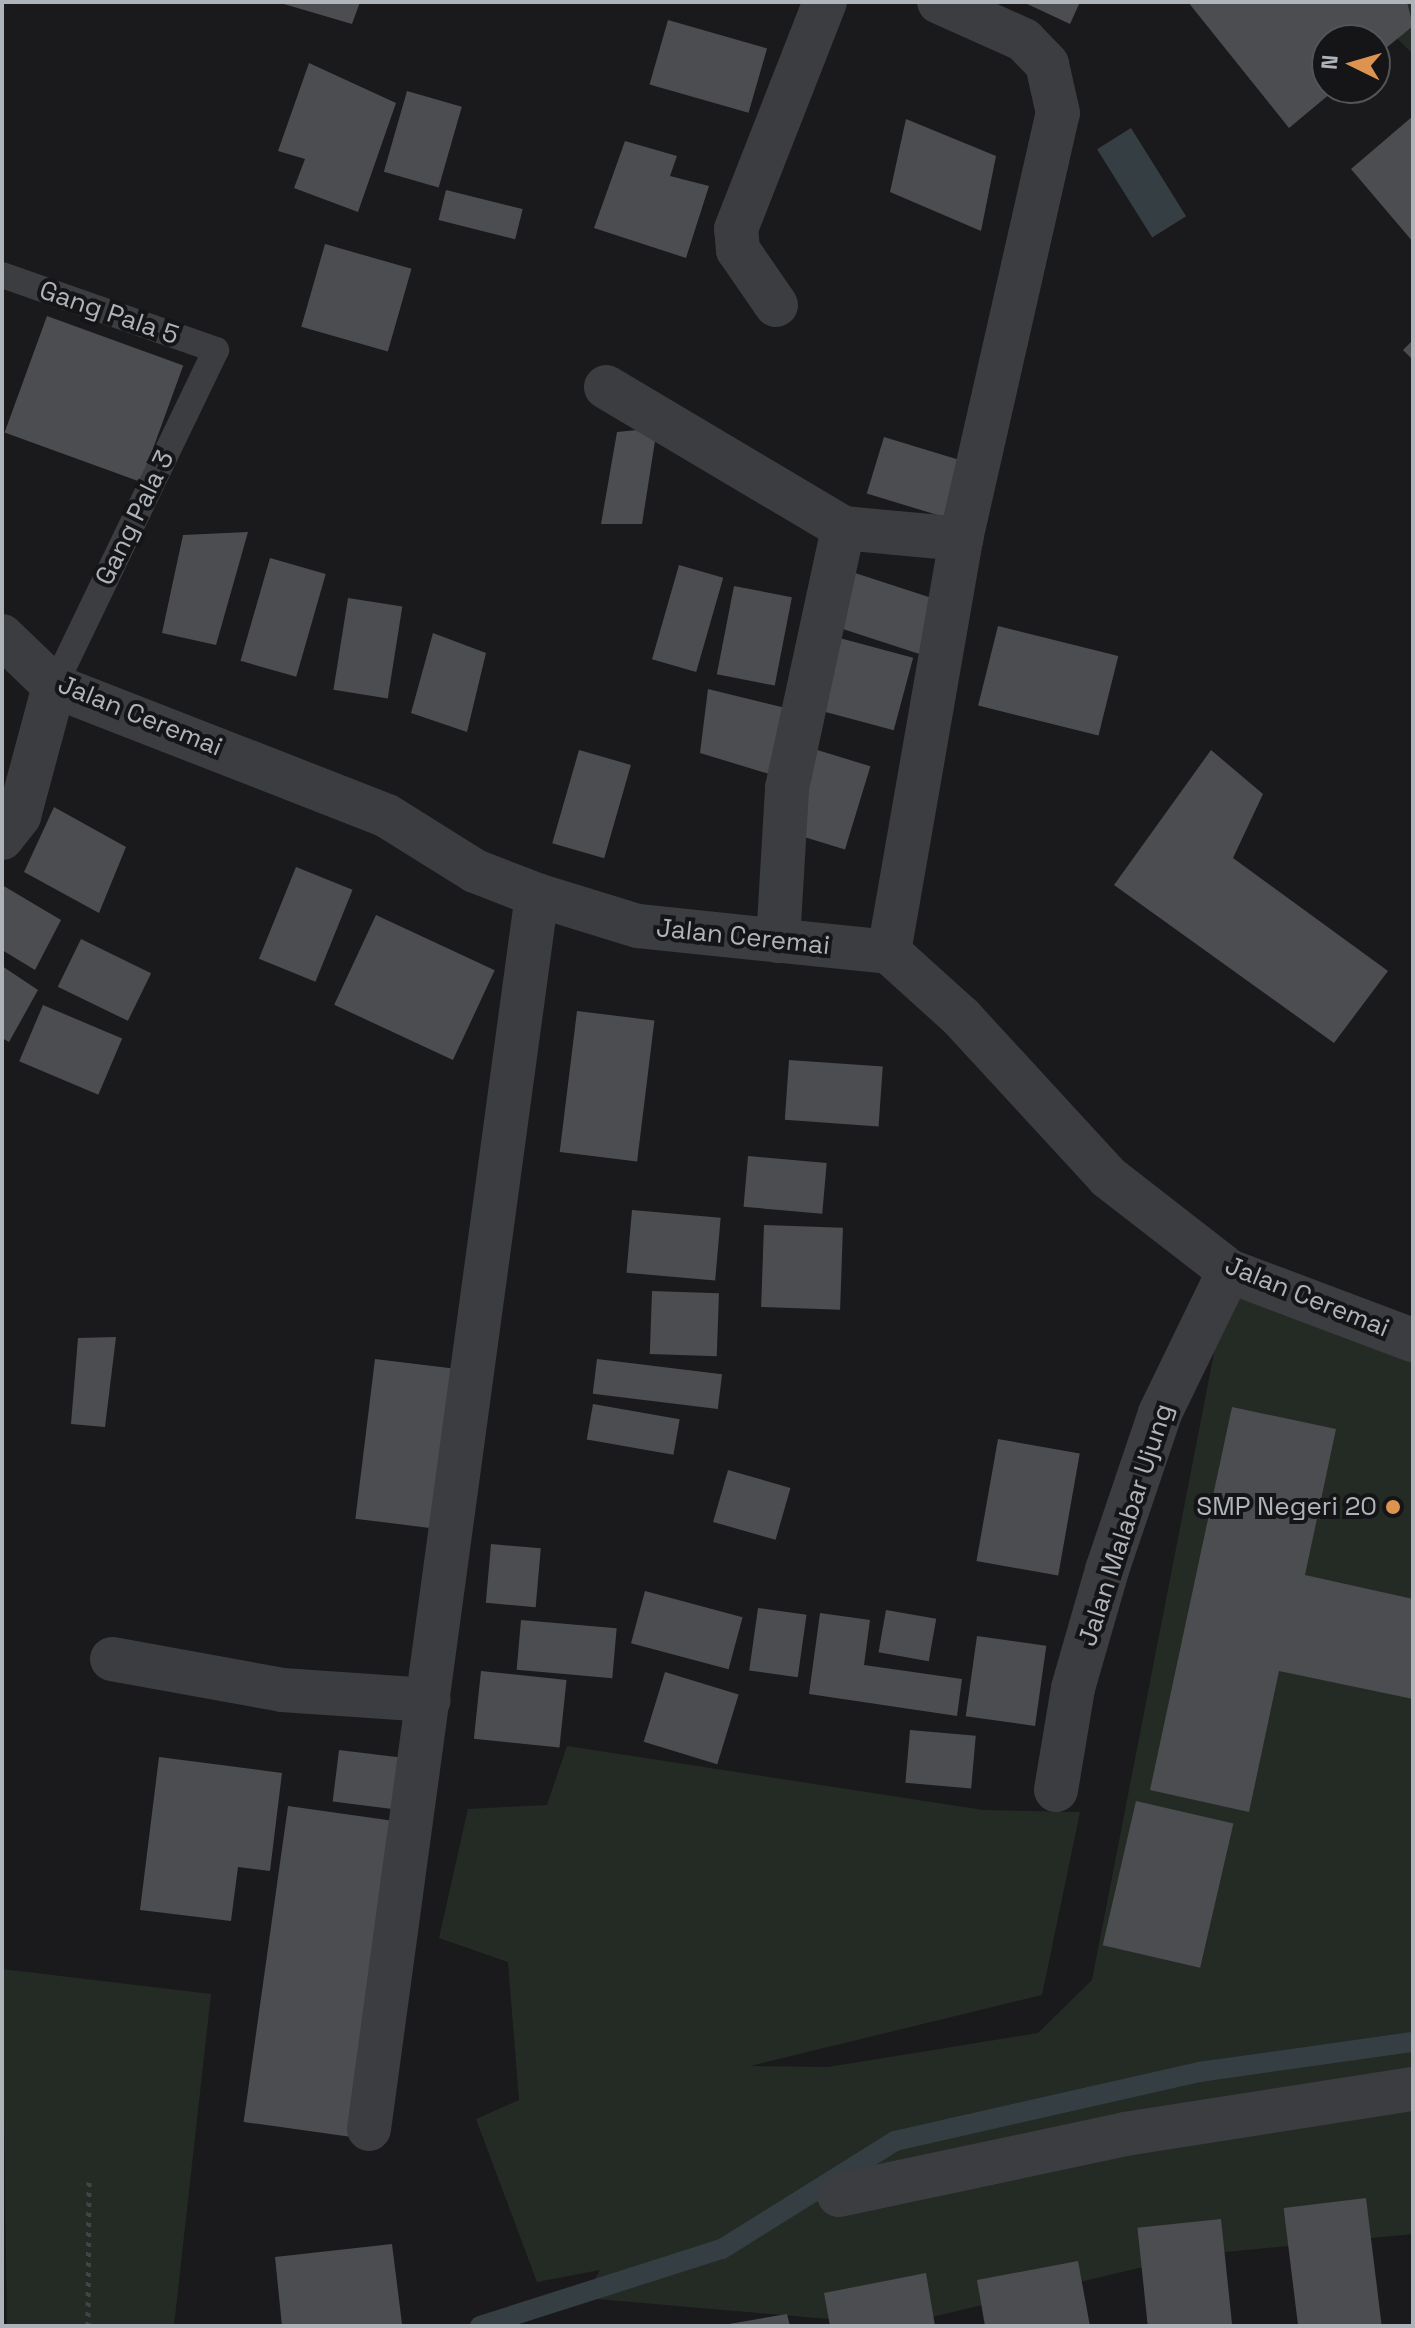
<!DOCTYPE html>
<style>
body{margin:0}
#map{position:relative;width:1415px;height:2328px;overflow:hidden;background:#1a1a1c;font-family:"Space Grotesk",sans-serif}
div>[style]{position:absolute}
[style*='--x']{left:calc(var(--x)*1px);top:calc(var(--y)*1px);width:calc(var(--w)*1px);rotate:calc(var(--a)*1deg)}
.green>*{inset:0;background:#242b24}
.water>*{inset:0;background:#353f43;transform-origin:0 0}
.stream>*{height:20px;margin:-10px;padding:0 10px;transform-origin:10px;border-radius:10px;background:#353f43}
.building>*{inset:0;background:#4c4d51;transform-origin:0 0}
.path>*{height:5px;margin-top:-2.5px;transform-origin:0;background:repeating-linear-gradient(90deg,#414447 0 4px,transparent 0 10px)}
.service>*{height:26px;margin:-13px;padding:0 13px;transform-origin:13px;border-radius:13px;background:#3b3d40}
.minor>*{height:44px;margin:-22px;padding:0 22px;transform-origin:22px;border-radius:22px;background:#3b3d40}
.tertiary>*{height:44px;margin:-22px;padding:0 22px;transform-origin:22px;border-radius:22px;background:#3b3d40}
.dots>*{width:22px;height:22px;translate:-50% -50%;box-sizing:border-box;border:4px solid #151517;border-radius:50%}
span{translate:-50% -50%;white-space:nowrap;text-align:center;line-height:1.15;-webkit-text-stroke:8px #151517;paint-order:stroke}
.street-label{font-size:26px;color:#aeb4ba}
.poi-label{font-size:26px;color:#aeb4ba}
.right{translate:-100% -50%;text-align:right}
.frame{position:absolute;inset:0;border:4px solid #aeb4ba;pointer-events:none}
.north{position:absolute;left:1311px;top:24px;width:80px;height:80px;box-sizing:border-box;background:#151517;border:2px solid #525558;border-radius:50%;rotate:275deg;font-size:22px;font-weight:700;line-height:32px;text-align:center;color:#aeb4ba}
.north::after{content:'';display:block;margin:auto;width:28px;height:36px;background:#dd9450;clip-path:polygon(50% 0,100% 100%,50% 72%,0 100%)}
</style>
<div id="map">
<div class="green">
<i style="clip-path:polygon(1360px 2px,1413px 2px,1413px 54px)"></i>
<i style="clip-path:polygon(1230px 1271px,1413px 1351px,1413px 2234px,1194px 2255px,898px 2325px,585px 2298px,600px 2270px,537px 2282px,476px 2119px,519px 2100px,508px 1962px,439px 1938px,468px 1809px,547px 1805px,567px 1746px,983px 1810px,1080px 1812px,1042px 1995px,750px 2066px,828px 2067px,1038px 2033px,1092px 1980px)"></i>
<i style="clip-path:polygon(2px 1969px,211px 1994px,174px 2326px,7px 2326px)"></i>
</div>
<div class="water">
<i style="left:1131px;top:128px;width:104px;height:40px;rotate:58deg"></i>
</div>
<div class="stream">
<i style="--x:480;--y:2326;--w:254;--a:-17.7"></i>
<i style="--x:722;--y:2249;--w:204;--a:-32"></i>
<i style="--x:895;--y:2141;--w:312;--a:-12.8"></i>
<i style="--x:1199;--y:2072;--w:216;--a:-8"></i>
</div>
<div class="building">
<i style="clip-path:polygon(277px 2px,360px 2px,352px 24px)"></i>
<i style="clip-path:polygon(1023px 2px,1080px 2px,1070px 24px)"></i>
<i style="clip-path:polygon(1188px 2px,1407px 2px,1413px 26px,1375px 57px,1375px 40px,1327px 40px,1327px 88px,1337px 88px,1289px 128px)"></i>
<i style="left:668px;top:20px;width:103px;height:67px;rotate:16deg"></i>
<i style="clip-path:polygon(309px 63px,396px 103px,358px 212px,294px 188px,305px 159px,278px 151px)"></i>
<i style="left:407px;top:91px;width:57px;height:84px;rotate:16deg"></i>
<i style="clip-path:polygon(1413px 116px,1413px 242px,1351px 169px)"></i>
<i style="clip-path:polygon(906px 119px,996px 156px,981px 231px,890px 192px)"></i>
<i style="clip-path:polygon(625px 141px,677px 156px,670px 176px,709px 186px,686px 258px,594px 228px)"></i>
<i style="left:446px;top:190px;width:79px;height:31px;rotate:14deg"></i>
<i style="left:325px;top:244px;width:90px;height:86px;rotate:16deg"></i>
<i style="left:47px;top:316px;width:145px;height:124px;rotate:20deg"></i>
<i style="clip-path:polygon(1413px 340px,1413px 360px,1403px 350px)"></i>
<i style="clip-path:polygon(657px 428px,642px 524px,601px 524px,617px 432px)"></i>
<i style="left:884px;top:437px;width:85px;height:59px;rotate:17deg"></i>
<i style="clip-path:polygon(248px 532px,216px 645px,162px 633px,183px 535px)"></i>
<i style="left:270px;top:558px;width:58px;height:107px;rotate:16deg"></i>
<i style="left:679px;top:565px;width:46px;height:98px;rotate:16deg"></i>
<i style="left:852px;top:572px;width:96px;height:57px;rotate:18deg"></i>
<i style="left:734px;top:586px;width:59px;height:90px;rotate:11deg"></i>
<i style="left:348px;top:598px;width:55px;height:93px;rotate:9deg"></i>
<i style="left:998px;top:626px;width:124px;height:82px;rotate:14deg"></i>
<i style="clip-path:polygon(433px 633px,486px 653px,467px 732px,411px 713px)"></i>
<i style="left:832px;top:636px;width:84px;height:75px;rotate:15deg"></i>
<i style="clip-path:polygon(708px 689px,790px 709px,779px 777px,700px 753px)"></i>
<i style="left:814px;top:749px;width:59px;height:87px;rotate:17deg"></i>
<i style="left:579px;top:750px;width:54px;height:97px;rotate:16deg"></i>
<i style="clip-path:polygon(1211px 750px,1263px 794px,1233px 858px,1388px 971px,1334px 1043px,1114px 885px)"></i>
<i style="clip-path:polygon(54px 807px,126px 847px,99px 913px,24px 872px)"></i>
<i style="left:296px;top:867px;width:61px;height:99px;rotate:22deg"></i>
<i style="clip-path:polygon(2px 885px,61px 920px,35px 970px,2px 950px)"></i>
<i style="left:376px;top:915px;width:131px;height:99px;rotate:25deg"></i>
<i style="left:81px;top:939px;width:78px;height:53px;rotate:26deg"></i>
<i style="clip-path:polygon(2px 966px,38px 990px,9px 1042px,2px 1038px)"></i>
<i style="left:43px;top:1005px;width:86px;height:61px;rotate:23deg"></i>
<i style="left:577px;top:1011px;width:78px;height:142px;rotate:7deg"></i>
<i style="left:789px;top:1060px;width:94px;height:60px;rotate:4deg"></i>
<i style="left:748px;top:1156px;width:79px;height:51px;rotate:5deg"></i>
<i style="left:632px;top:1210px;width:89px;height:63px;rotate:5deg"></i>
<i style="left:764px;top:1225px;width:79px;height:82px;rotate:2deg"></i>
<i style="left:652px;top:1291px;width:67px;height:63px;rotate:2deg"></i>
<i style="clip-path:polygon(116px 1337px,105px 1427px,71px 1424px,78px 1338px)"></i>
<i style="left:375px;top:1359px;width:89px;height:161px;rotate:7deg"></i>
<i style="left:597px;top:1359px;width:126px;height:35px;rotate:7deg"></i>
<i style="left:593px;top:1404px;width:88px;height:36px;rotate:10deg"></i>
<i style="clip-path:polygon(1232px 1407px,1336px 1429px,1305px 1575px,1413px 1599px,1413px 1699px,1279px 1671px,1249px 1812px,1150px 1790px)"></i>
<i style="left:998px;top:1439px;width:83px;height:124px;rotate:10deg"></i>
<i style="left:728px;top:1470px;width:65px;height:54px;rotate:16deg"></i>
<i style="left:491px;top:1544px;width:50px;height:59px;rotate:5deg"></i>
<i style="left:645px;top:1591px;width:101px;height:54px;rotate:15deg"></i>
<i style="left:758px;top:1608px;width:49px;height:63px;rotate:8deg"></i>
<i style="left:886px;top:1610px;width:51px;height:43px;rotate:10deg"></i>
<i style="clip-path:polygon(820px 1613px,870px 1620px,864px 1665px,962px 1679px,957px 1716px,809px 1694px)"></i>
<i style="left:521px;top:1620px;width:96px;height:50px;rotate:5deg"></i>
<i style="left:977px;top:1636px;width:70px;height:81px;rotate:8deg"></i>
<i style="left:481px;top:1671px;width:86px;height:68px;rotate:6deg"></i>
<i style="left:665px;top:1672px;width:77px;height:73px;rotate:17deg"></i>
<i style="left:910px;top:1730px;width:66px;height:53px;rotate:5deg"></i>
<i style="left:339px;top:1750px;width:62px;height:52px;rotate:7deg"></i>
<i style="clip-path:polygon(159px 1757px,282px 1773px,270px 1871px,238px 1867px,231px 1921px,140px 1910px)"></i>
<i style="left:1136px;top:1801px;width:100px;height:148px;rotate:13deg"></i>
<i style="left:288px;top:1806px;width:111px;height:319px;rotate:8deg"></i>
<i style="left:1366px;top:2198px;width:129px;height:83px;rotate:83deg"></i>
<i style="left:1221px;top:2219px;width:108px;height:84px;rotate:84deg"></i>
<i style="clip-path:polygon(392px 2244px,402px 2324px,282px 2326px,275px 2257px)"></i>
<i style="clip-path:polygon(1078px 2261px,1090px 2326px,985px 2326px,977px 2280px)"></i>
<i style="clip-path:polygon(926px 2273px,935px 2326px,830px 2326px,824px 2293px)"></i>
<i style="clip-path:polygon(787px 2314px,790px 2326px,729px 2326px,729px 2324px)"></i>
</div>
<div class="path">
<i style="--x:88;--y:2326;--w:148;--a:-89.6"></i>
</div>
<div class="service">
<i style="--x:2;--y:275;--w:227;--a:19.3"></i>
<i style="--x:216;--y:350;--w:373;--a:115.7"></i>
</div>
<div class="minor">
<i style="--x:776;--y:305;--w:67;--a:-124.6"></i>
<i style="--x:738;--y:250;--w:21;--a:-95"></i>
<i style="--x:736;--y:229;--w:244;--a:-68.6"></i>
<i style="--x:606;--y:387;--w:276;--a:30.7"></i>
<i style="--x:843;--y:528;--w:119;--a:5.3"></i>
<i style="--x:2;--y:838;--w:28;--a:-52"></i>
<i style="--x:19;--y:816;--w:135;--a:-74.9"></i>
<i style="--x:778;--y:941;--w:153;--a:-86.6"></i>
<i style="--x:787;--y:788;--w:266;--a:-77.8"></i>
<i style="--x:889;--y:952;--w:419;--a:-80.1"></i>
<i style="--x:961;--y:539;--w:437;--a:-77.2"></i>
<i style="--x:1058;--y:113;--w:50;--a:-102.7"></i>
<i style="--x:1047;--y:64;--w:33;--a:-134"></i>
<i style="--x:1024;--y:40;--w:93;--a:-155.9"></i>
<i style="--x:112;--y:1659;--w:173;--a:10.3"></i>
<i style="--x:282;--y:1690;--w:147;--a:3.9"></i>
<i style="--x:1056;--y:1790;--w:103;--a:-80.5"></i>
<i style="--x:1073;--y:1688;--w:123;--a:-73.9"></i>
<i style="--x:1107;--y:1570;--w:166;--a:-71.3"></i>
<i style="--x:1160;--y:1413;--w:158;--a:-64.1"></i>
<i style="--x:369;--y:2129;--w:1245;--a:-82.25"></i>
<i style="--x:839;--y:2195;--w:292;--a:-12"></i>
<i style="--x:1125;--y:2134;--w:291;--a:-8.9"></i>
</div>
<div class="tertiary">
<i style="--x:2;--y:636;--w:72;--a:43.9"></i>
<i style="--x:54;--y:686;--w:357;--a:21.3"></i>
<i style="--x:387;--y:816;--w:104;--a:32"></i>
<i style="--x:475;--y:871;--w:66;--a:21.2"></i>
<i style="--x:537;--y:895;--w:106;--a:17.1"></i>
<i style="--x:638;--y:926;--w:252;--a:5.9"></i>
<i style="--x:889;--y:952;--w:97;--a:42.1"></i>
<i style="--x:961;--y:1017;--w:217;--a:47.4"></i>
<i style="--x:1108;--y:1177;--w:153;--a:37.8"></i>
<i style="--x:1229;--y:1271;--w:197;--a:20.6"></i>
</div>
<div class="dots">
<i style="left:1393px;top:1507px;background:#dd9450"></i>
</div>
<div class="street-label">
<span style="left:109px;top:313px;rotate:19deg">Gang Pala 5</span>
<span style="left:135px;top:518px;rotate:-64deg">Gang Pala 3</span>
<span style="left:140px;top:716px;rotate:22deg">Jalan Ceremai</span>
<span style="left:743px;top:937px;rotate:6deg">Jalan Ceremai</span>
<span style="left:1307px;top:1297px;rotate:22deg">Jalan Ceremai</span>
<span style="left:1126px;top:1525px;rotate:-72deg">Jalan Malabar Ujung</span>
</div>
<div class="poi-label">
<span class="right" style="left:1377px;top:1507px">SMP Negeri 20</span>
</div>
<div class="frame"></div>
<div class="north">N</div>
</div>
